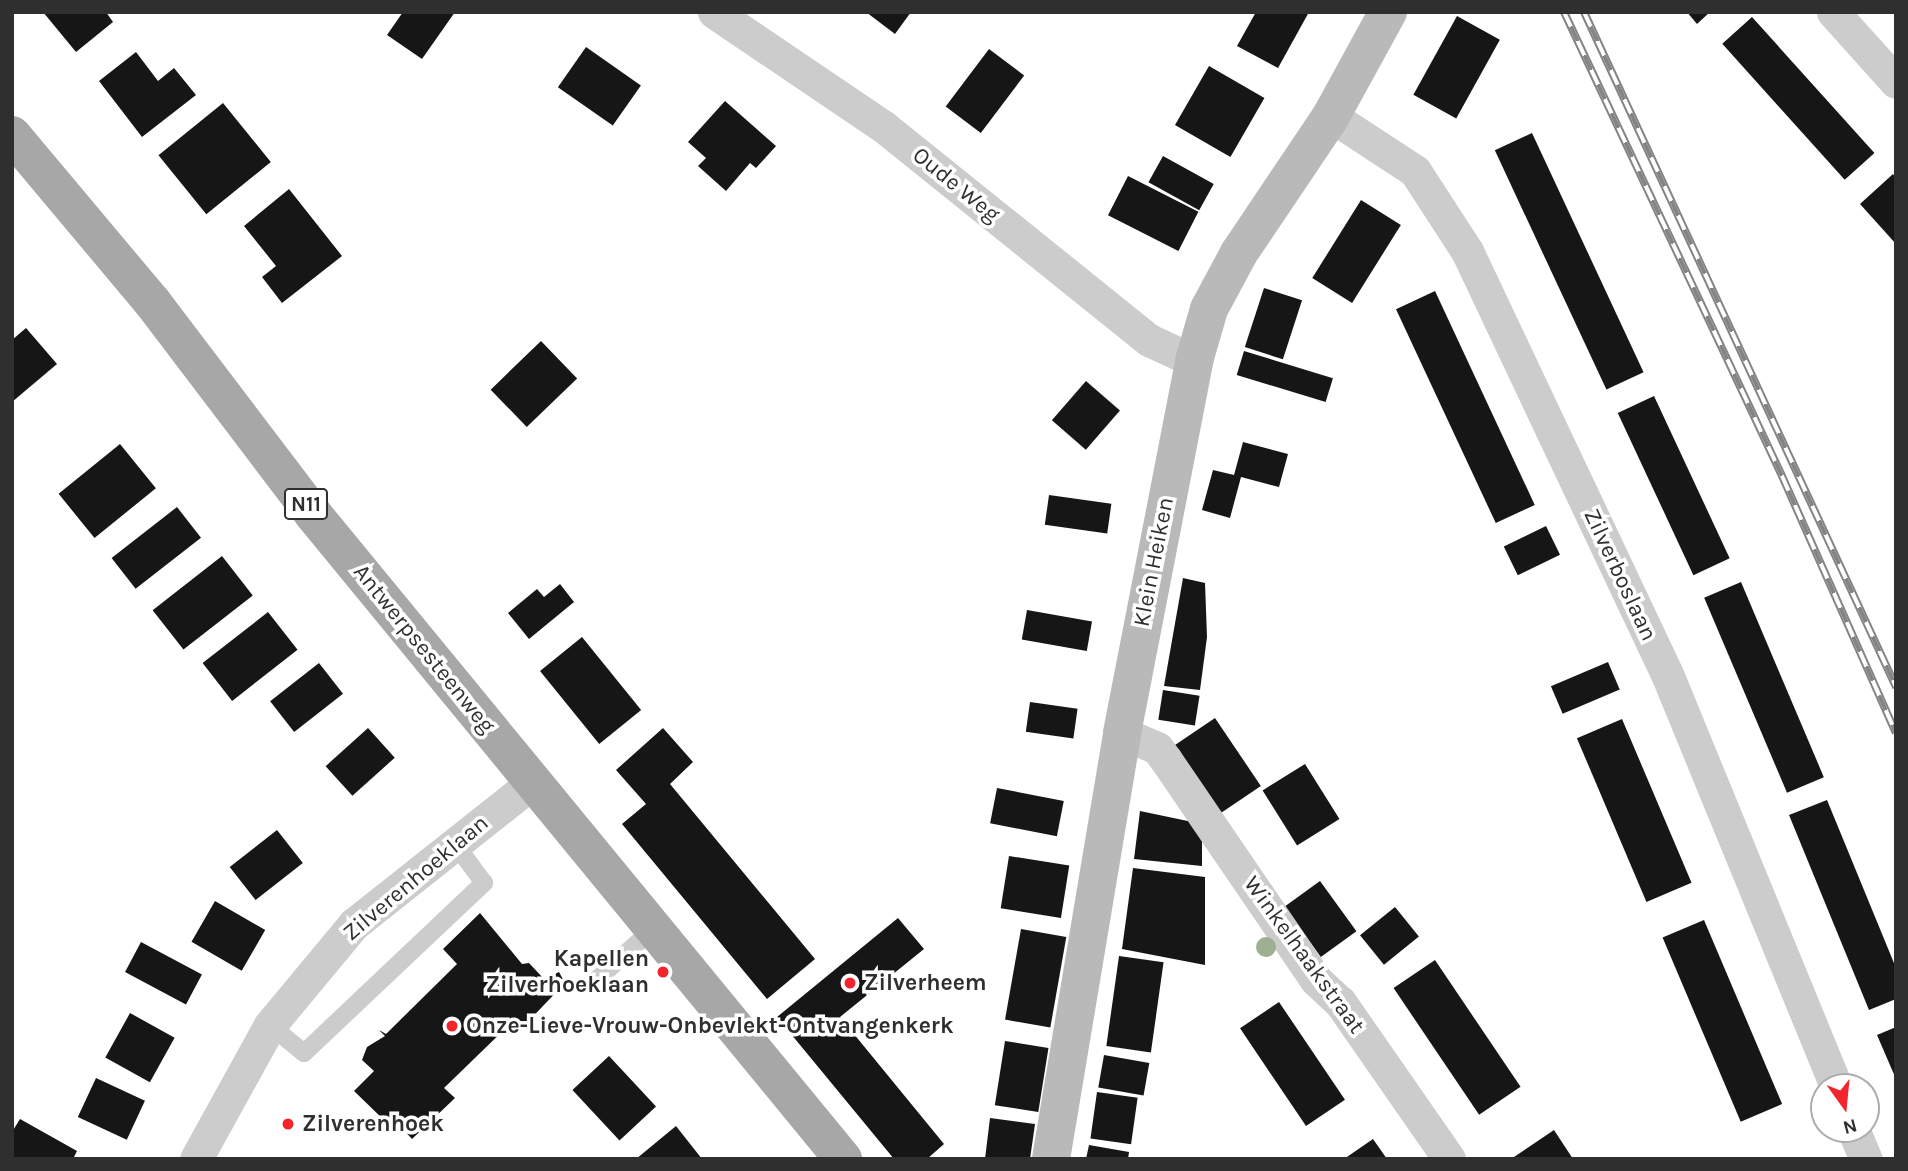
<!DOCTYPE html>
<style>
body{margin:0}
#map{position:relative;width:1908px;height:1171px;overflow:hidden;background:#fff;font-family:Karla,sans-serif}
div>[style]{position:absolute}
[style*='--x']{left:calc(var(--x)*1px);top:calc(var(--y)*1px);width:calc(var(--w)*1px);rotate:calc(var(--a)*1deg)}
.building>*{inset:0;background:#161616;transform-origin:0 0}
.lane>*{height:18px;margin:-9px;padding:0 9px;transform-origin:9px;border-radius:9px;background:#ccc}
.street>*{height:33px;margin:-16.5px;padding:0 16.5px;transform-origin:16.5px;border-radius:16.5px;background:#ccc}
.secondary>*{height:38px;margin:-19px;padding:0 19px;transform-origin:19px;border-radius:19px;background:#b9b9b9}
.primary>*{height:38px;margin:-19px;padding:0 19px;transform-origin:19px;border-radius:19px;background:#a7a7a7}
.rail>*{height:8px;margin-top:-4px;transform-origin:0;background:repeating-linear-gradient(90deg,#fff 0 16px,#848484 0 32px);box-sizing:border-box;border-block:2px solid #848484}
.trees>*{width:20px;height:20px;margin:-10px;border-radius:50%;background:#9faf92}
.dots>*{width:19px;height:19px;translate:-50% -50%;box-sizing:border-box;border:4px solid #fff;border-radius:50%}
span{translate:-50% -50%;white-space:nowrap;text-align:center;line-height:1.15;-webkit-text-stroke:7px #fff;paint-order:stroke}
.shield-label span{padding:2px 5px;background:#fff;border:2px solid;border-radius:5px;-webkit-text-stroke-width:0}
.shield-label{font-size:21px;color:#2f2f2f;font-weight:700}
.street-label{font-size:23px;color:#2f2f2f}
.poi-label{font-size:23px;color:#2f2f2f;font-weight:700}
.right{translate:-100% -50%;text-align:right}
.left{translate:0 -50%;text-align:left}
.frame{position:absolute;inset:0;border:14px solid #2f2f2f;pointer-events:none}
.north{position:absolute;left:1810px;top:1073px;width:70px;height:70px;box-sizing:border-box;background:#fff;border:2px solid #acacac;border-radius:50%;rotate:165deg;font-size:19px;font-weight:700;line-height:28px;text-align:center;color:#2f2f2f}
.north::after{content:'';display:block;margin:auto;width:24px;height:32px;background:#f2252c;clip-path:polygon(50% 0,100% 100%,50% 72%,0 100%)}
</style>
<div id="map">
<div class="building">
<i style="clip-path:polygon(43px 12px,106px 12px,113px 22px,76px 52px)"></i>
<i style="clip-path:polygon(403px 12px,455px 12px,422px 59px,387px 35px)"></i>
<i style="clip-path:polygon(866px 12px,911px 12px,895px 34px)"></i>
<i style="clip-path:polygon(1256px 12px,1309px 12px,1278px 68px,1237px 46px)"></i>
<i style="clip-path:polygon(1687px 12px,1710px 12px,1697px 24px)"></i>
<i style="left:1457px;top:16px;width:49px;height:90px;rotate:29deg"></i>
<i style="left:1752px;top:17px;width:183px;height:40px;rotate:48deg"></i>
<i style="left:586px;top:47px;width:67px;height:49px;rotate:35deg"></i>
<i style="left:989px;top:49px;width:44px;height:72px;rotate:37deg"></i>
<i style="clip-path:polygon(136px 52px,158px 81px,174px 68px,196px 95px,142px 137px,99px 81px)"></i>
<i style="left:1209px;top:66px;width:64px;height:68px;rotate:30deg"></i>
<i style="clip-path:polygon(725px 101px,776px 146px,756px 168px,750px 163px,726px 191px,698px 166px,706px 158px,688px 142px)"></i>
<i style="left:223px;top:103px;width:76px;height:83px;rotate:51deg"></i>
<i style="left:1532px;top:133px;width:264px;height:41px;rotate:65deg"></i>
<i style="left:1163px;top:156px;width:58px;height:30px;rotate:29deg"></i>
<i style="clip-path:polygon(1893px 174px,1896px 178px,1896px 244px,1860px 204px)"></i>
<i style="left:1128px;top:176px;width:79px;height:44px;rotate:27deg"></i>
<i style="clip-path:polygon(289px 189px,342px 256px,282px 303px,262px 277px,276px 266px,244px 226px)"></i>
<i style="left:1361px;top:200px;width:47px;height:92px;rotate:32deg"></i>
<i style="left:1264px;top:288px;width:40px;height:62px;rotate:18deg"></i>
<i style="left:1435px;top:291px;width:236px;height:43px;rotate:65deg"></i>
<i style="clip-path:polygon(26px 328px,57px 364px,12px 402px,12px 340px)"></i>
<i style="left:541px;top:341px;width:52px;height:70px;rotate:46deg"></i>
<i style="left:1244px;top:351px;width:93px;height:25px;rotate:17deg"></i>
<i style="left:1086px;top:381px;width:45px;height:52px;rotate:41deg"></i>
<i style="left:1654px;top:396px;width:179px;height:40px;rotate:65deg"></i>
<i style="clip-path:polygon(1243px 442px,1288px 454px,1279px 487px,1241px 477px,1230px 518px,1202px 510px,1213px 470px,1234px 475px)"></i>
<i style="left:120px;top:444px;width:57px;height:79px;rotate:51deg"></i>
<i style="left:1049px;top:495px;width:63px;height:30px;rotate:8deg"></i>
<i style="left:177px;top:507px;width:39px;height:83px;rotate:52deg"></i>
<i style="left:1546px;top:526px;width:32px;height:47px;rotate:64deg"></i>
<i style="left:222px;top:556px;width:50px;height:88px;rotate:52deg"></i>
<i style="clip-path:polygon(1183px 578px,1205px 583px,1207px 637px,1200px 690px,1164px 686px)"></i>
<i style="left:1741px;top:582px;width:212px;height:40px;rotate:67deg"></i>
<i style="clip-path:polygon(560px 584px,574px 602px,529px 639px,508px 613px,537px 589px,544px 597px)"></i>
<i style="left:1027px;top:610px;width:66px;height:30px;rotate:10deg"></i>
<i style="left:268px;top:612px;width:48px;height:83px;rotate:52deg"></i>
<i style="left:582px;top:637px;width:94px;height:54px;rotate:51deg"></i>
<i style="left:1608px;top:662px;width:30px;height:62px;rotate:67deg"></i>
<i style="left:319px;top:663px;width:39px;height:62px;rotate:52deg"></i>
<i style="left:1163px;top:690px;width:37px;height:30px;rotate:9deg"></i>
<i style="left:1030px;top:702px;width:48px;height:30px;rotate:8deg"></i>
<i style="left:1215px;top:718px;width:82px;height:50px;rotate:56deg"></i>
<i style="left:1622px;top:719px;width:178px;height:49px;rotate:67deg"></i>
<i style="left:368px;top:728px;width:40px;height:57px;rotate:48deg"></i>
<i style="clip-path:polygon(663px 728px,693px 762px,670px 784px,815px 959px,767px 999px,622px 824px,646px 804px,616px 770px)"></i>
<i style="left:1305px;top:764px;width:65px;height:50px;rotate:58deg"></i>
<i style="left:997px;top:788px;width:68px;height:36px;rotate:11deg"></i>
<i style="clip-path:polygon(1827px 800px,1896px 968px,1896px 999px,1869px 1010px,1789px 815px)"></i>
<i style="clip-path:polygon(1140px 811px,1202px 824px,1202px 866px,1134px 859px)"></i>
<i style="left:277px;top:830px;width:42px;height:60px;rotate:52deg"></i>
<i style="left:1009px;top:856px;width:61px;height:53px;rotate:9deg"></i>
<i style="clip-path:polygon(1133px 868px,1205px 877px,1205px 965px,1122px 949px)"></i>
<i style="left:1320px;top:881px;width:62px;height:44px;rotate:54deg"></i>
<i style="left:215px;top:901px;width:58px;height:47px;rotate:30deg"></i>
<i style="left:1395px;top:907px;width:38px;height:45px;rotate:51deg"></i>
<i style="clip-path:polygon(480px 913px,522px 964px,529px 963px,544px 979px,559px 972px,565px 983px,520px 1030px,513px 1021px,444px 1088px,455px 1098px,412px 1139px,392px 1117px,386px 1122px,354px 1091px,374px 1071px,362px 1060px,367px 1047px,385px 1036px,379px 1030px,386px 1034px,457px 964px,443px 949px)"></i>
<i style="clip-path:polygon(898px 918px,924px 949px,840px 1017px,944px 1144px,927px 1159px,894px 1159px,777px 1017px)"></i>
<i style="left:1704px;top:920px;width:200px;height:45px;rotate:67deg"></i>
<i style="left:1021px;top:929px;width:46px;height:92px;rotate:10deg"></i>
<i style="left:141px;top:942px;width:69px;height:34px;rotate:28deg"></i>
<i style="left:1119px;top:956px;width:45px;height:91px;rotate:8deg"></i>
<i style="left:1435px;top:960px;width:153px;height:50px;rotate:56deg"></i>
<i style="left:1279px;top:1002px;width:118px;height:47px;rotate:56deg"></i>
<i style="left:130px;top:1013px;width:51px;height:51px;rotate:29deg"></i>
<i style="clip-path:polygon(1896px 1027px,1896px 1079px,1877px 1035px)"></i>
<i style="left:1005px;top:1041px;width:44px;height:65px;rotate:9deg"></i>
<i style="left:1104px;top:1055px;width:46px;height:33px;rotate:10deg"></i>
<i style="left:609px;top:1056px;width:69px;height:50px;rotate:47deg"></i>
<i style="left:96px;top:1078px;width:54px;height:43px;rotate:25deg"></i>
<i style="left:1097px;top:1092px;width:41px;height:47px;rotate:8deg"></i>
<i style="clip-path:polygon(990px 1118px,1035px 1124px,1030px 1159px,985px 1159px)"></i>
<i style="clip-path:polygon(20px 1119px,77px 1151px,73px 1159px,12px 1159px,12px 1132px)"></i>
<i style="clip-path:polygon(676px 1126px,702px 1159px,636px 1159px)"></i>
<i style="clip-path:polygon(1554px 1130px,1573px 1159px,1515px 1159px,1514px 1157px)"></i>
<i style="clip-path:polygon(1373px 1139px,1387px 1159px,1344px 1159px)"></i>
<i style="clip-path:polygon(1089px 1145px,1129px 1152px,1128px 1159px,1086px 1159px)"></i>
</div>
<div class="lane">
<i style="--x:593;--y:983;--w:81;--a:-42"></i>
<i style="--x:270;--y:1025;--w:44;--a:39.5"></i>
<i style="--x:304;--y:1053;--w:248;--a:-43.4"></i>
<i style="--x:484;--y:883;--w:49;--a:-126.6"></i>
</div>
<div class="street">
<i style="--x:714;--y:12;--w:205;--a:34.1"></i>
<i style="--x:884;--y:127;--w:340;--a:38.8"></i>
<i style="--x:1149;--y:340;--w:50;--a:25"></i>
<i style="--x:1833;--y:12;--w:94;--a:48"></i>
<i style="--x:1331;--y:116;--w:100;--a:33.2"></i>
<i style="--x:1415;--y:171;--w:95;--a:57"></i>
<i style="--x:1467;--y:251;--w:468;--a:64.7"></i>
<i style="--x:1667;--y:674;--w:446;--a:67.7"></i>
<i style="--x:1122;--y:733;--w:38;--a:23"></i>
<i style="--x:1157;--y:748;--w:15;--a:53"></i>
<i style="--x:1166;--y:760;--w:266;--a:55.7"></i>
<i style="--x:1316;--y:980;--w:33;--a:43"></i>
<i style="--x:1340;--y:1002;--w:191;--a:55.2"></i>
<i style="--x:1853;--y:1129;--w:33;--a:67"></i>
<i style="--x:196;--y:1159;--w:153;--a:-61.1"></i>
<i style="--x:270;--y:1025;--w:131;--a:-50.3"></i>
<i style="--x:354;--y:924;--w:228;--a:-38.4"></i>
</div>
<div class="secondary">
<i style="--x:1051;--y:1159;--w:432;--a:-80.5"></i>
<i style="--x:1122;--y:733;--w:379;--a:-79"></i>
<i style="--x:1194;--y:361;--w:54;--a:-73.9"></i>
<i style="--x:1209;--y:309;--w:64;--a:-61.8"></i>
<i style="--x:1239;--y:253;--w:165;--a:-56.1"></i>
<i style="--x:1331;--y:116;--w:119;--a:-61.3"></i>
</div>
<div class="primary">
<i style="--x:12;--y:135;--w:219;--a:50"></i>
<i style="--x:153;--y:303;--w:265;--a:52.8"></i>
<i style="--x:313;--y:514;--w:835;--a:50.59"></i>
</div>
<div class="rail">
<i style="--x:1564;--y:12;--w:513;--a:64.83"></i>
<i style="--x:1782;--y:476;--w:281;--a:66.1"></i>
<i style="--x:1584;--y:12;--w:744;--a:65.19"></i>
</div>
<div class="trees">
<i style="left:1266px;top:947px"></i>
</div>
<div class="dots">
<i style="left:663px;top:972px;background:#f2252c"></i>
<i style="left:850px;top:983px;background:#f2252c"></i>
<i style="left:452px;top:1026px;background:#f2252c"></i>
<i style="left:288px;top:1124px;background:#f2252c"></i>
</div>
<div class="shield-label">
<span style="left:306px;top:504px">N11</span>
</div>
<div class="street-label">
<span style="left:956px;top:185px;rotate:39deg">Oude Weg</span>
<span style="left:1154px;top:562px;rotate:-79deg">Klein Heiken</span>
<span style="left:1620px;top:575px;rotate:65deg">Zilverboslaan</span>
<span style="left:424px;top:649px;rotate:51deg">Antwerpsesteenweg</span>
<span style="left:416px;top:878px;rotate:-40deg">Zilverenhoeklaan</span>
<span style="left:1304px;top:955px;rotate:54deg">Winkelhaakstraat</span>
</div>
<div class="poi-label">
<span class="right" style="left:649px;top:972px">Kapellen<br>Zilverhoeklaan</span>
<span class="left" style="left:864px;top:983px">Zilverheem</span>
<span class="left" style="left:466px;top:1026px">Onze-Lieve-Vrouw-Onbevlekt-Ontvangenkerk</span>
<span class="left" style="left:302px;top:1124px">Zilverenhoek</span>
</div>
<div class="frame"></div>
<div class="north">N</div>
</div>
